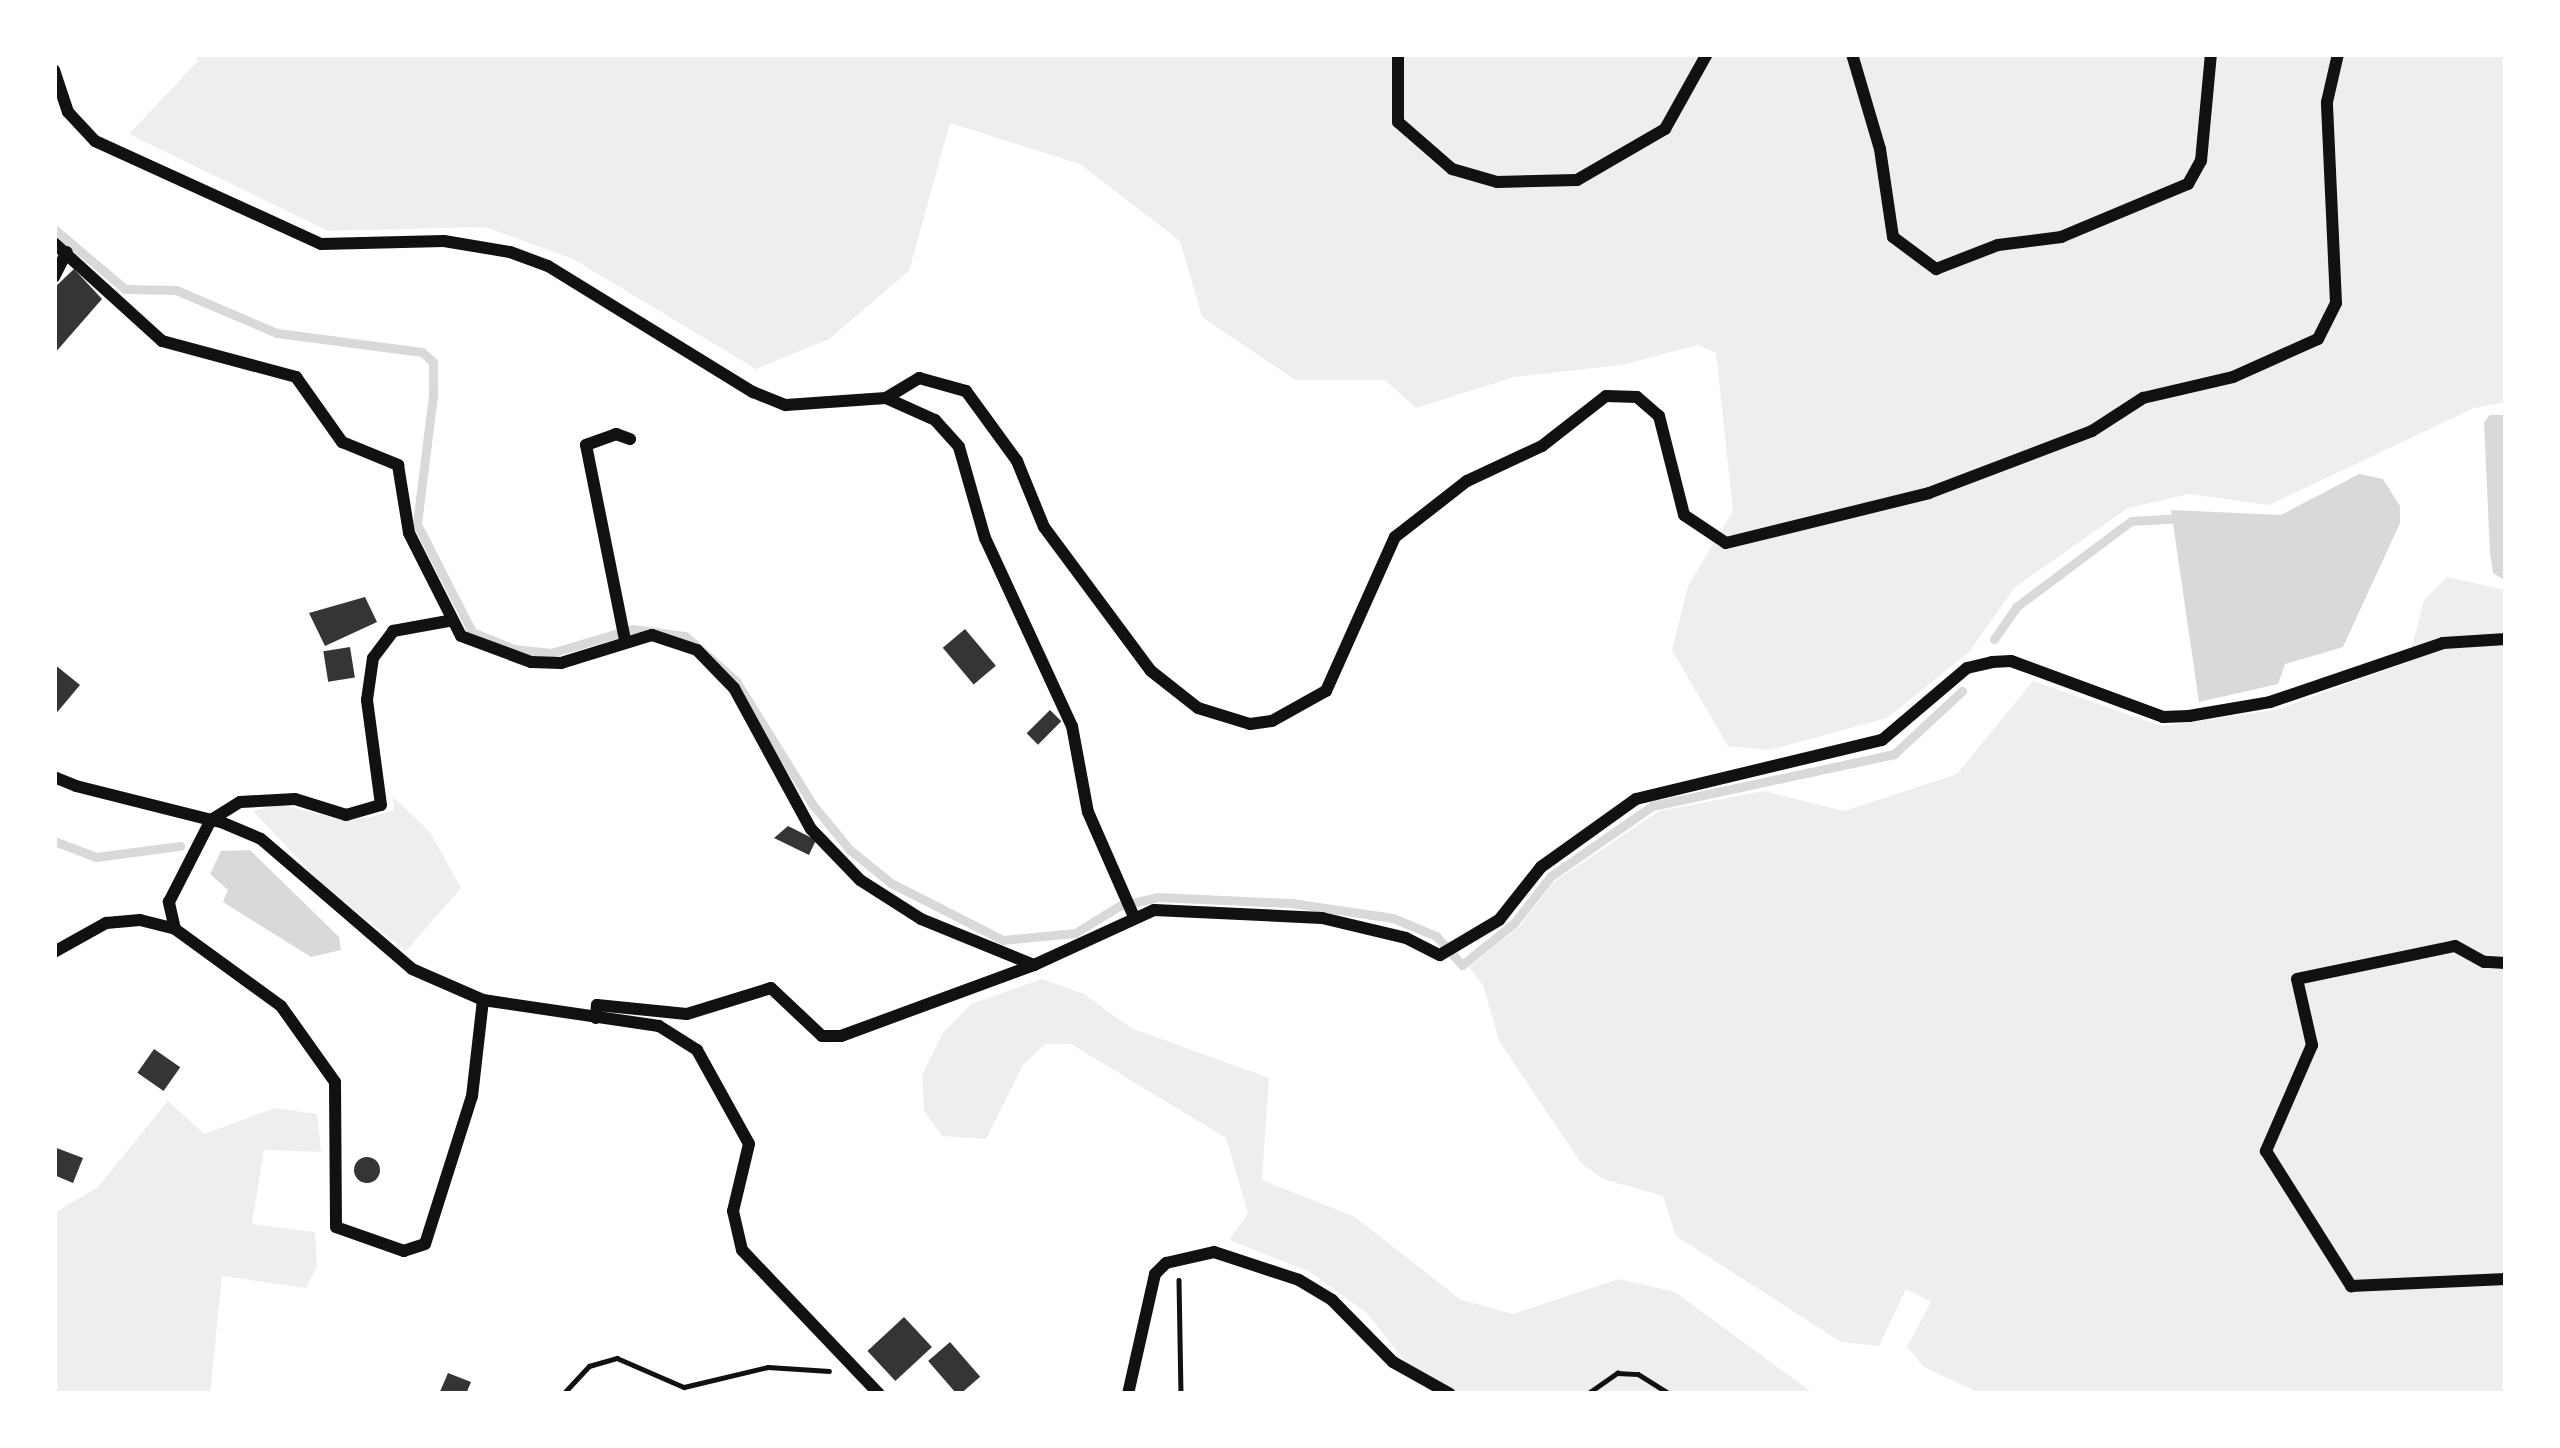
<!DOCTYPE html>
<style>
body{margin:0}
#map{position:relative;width:2560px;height:1448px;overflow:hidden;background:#fff;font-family:"Fira Sans",sans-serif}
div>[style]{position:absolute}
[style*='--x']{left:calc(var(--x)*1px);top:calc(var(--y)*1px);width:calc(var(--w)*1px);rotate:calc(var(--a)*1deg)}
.green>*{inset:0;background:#eee}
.water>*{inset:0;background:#d9d9d9}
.stream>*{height:9px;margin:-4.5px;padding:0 4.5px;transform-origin:4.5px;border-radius:4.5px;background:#d9d9d9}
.building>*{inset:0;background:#353535;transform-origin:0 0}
.round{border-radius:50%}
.path>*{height:4.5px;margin:-2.25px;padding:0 2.25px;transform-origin:2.25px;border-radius:2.25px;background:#111}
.minor>*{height:12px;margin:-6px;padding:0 6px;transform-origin:6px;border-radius:6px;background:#111}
span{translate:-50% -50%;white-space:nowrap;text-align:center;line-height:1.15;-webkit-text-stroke:10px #fff;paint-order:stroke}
.frame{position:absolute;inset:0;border:57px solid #fff;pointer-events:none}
</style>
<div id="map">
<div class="green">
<i style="clip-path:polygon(194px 54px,2506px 54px,2506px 402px,2474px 408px,2269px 505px,2189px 494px,2128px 508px,2015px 587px,1969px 652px,1887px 718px,1770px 750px,1728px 746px,1672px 650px,1688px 586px,1733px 511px,1716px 353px,1698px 345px,1622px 365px,1514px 377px,1416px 408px,1385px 380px,1295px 380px,1202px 317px,1180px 241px,1080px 164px,950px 123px,909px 271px,829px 339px,756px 369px,573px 259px,485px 227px,328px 231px,129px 134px,198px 61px)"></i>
<i style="clip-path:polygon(2447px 577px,2506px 590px,2506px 1394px,1982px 1394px,1924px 1367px,1907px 1347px,1931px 1302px,1906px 1289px,1879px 1346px,1841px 1342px,1676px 1236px,1663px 1196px,1603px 1179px,1581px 1163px,1499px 1041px,1483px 985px,1469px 967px,1520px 926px,1554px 882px,1659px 811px,1764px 791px,1844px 811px,1957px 774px,2033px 681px,2161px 726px,2276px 710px,2408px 662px,2424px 600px)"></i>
<i style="clip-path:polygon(392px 796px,430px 832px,461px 888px,406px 951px,323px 885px,253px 811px,280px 804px,343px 820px,371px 817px,394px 810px)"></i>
<i style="clip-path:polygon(1042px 979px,1084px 994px,1131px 1028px,1269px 1078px,1262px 1180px,1355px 1217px,1461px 1300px,1513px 1314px,1619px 1279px,1675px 1292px,1814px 1394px,1431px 1394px,1366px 1312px,1308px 1271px,1229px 1240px,1248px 1213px,1226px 1138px,1071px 1044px,1045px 1044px,1023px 1065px,986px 1139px,942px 1136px,924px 1111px,922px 1075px,943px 1033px,971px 1004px)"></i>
<i style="clip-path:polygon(168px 1101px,204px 1134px,275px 1108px,317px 1114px,321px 1152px,264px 1150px,252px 1224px,315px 1232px,317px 1266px,306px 1288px,222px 1276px,210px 1394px,54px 1394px,54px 1213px,97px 1188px)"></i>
</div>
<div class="water">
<i style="clip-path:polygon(2490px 415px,2506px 415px,2506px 581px,2493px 573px,2490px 552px,2484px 422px)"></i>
<i style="clip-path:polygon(2359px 474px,2383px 479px,2400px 506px,2400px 523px,2343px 647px,2285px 664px,2278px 684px,2199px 702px,2171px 510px,2281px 515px)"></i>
<i style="clip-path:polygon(250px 850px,339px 937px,341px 950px,311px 957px,223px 902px,228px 890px,210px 874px,221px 851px)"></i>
</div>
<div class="stream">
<i style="--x:54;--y:229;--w:93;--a:40.2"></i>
<i style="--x:125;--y:289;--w:51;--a:1.1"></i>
<i style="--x:176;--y:290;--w:110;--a:23.1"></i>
<i style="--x:277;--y:333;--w:146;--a:7.5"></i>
<i style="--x:422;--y:352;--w:15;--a:42"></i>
<i style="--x:433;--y:362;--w:33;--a:90"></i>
<i style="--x:433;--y:395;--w:130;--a:97.1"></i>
<i style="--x:417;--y:524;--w:121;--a:63"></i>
<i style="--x:472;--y:632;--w:45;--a:22"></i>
<i style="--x:514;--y:649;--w:37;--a:6"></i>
<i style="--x:551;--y:653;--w:84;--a:-16.5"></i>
<i style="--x:632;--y:629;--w:53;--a:7.5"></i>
<i style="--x:685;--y:636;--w:68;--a:41.4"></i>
<i style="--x:736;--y:681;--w:146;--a:58.2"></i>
<i style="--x:813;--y:805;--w:58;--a:50.6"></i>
<i style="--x:850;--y:850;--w:53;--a:38.8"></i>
<i style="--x:891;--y:883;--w:126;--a:27"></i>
<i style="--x:1003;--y:940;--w:72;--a:-5.6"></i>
<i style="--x:1075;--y:933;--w:52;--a:-31.5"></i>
<i style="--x:1119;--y:906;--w:40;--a:-13"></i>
<i style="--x:1158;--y:897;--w:133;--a:2.6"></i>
<i style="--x:1291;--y:903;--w:103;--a:8.4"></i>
<i style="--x:1393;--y:918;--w:47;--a:22.7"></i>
<i style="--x:1436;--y:936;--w:39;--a:48"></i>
<i style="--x:1462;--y:965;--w:67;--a:-38.9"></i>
<i style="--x:1514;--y:923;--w:60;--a:-51.8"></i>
<i style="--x:1551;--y:876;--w:123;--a:-34.7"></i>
<i style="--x:1652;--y:806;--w:248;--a:-12.1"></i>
<i style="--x:1894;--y:754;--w:93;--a:-42.8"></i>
<i style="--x:1994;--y:639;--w:39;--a:-55"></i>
<i style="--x:2016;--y:607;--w:144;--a:-36.8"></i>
<i style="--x:2131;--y:521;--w:52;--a:-3.3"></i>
<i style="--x:54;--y:841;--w:45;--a:20.9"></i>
<i style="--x:96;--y:857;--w:85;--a:-7.5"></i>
</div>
<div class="building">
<i style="clip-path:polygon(74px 269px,102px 299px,54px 354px,54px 288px)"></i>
<i style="clip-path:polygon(365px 597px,377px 622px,325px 646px,309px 613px)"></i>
<i style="left:965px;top:629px;width:48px;height:29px;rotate:50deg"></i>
<i style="left:350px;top:647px;width:31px;height:27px;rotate:81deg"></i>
<i style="clip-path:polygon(54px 664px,80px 685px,54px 716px)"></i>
<i style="left:1050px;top:710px;width:16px;height:33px;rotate:45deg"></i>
<i style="clip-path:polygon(788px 826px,816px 840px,809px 855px,774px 838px)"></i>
<i style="left:154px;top:1049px;width:32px;height:29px;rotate:35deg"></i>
<i style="clip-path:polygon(54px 1147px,83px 1158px,73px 1183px,54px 1175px)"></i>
<i class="round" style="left:354px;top:1157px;width:26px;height:26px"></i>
<i style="left:904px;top:1317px;width:41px;height:50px;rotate:47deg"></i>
<i style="left:950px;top:1342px;width:46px;height:29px;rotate:49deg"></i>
<i style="clip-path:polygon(448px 1373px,471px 1382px,466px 1394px,439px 1394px)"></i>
</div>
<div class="path">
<i style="--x:1179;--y:1280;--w:114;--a:89"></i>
<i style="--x:563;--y:1394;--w:38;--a:-47"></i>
<i style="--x:589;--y:1366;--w:29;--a:-16"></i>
<i style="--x:617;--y:1358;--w:73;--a:23.4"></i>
<i style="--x:684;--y:1387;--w:86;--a:-13.4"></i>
<i style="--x:768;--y:1367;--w:61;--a:3.8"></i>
<i style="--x:1587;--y:1394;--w:37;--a:-35"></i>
<i style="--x:1617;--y:1373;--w:21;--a:3"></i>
<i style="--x:1638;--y:1374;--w:38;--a:32"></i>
</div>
<div class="minor">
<i style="--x:1398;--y:54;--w:68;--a:90"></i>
<i style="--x:1398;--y:122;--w:72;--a:41"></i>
<i style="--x:1452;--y:169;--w:47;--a:16.1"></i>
<i style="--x:1497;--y:182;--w:80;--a:-1.4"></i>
<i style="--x:1577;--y:180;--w:102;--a:-30.1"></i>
<i style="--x:1665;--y:129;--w:86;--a:-60.8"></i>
<i style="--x:1852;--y:54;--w:99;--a:73.6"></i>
<i style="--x:1880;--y:149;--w:89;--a:81.6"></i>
<i style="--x:1893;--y:237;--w:54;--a:36.7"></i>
<i style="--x:1936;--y:269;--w:66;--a:-21.2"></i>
<i style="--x:1998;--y:245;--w:64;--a:-7.2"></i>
<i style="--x:2061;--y:237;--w:138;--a:-22.7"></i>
<i style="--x:2188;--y:184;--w:26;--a:-61"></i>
<i style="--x:2201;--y:161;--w:107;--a:-84.7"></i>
<i style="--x:54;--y:70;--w:44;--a:71.6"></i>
<i style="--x:68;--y:112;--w:40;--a:47"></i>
<i style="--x:95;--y:141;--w:248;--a:24.5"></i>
<i style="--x:321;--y:244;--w:123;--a:-1.4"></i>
<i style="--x:444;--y:241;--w:67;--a:9.5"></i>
<i style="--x:510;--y:252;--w:40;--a:20.2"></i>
<i style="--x:548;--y:266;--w:241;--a:31.6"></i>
<i style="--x:753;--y:392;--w:35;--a:22"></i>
<i style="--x:786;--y:405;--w:100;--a:-4"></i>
<i style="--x:886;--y:398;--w:54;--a:24.2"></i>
<i style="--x:935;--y:420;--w:36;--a:48"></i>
<i style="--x:959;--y:447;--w:95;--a:74.1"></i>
<i style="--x:985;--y:538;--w:207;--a:65.2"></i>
<i style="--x:1072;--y:726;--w:87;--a:79.5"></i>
<i style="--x:1088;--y:812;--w:115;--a:66.3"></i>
<i style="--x:54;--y:243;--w:146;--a:42.2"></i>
<i style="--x:162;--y:341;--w:139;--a:15"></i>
<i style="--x:296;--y:377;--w:80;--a:54.7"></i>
<i style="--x:342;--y:442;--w:61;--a:22.3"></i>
<i style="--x:398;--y:465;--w:69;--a:80.8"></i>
<i style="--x:409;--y:533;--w:115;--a:63.2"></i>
<i style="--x:461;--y:636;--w:75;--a:20.4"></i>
<i style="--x:531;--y:662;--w:30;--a:2"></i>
<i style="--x:561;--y:663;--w:95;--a:-17.1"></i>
<i style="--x:652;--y:635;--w:47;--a:18.4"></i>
<i style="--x:697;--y:650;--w:53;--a:45.8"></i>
<i style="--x:734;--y:688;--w:161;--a:61.4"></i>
<i style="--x:811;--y:829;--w:71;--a:46.1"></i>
<i style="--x:860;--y:880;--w:72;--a:32.6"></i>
<i style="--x:921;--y:919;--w:122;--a:22.2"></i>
<i style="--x:1034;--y:965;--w:132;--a:-24.6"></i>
<i style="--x:1154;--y:910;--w:168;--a:2.7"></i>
<i style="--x:1322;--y:918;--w:86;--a:13.4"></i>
<i style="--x:1406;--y:938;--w:38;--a:27"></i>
<i style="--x:1440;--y:955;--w:69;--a:-30.7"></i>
<i style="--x:1499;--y:920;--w:68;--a:-51.6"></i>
<i style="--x:1541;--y:867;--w:117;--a:-35.6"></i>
<i style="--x:1636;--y:799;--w:253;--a:-13.5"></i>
<i style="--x:1882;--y:740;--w:111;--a:-40.3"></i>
<i style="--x:1967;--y:668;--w:26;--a:-13"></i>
<i style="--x:1992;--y:662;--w:19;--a:-3"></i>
<i style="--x:2011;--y:661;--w:162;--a:20.2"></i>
<i style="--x:2163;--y:717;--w:26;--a:-2"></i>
<i style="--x:2189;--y:716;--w:82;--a:-9.8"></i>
<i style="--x:2270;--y:702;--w:183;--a:-18.8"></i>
<i style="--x:2443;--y:643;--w:63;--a:-3.6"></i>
<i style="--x:54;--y:277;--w:28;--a:-63"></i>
<i style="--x:886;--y:398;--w:39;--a:-31"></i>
<i style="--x:919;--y:378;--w:49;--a:15.5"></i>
<i style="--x:966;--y:391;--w:87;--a:53.9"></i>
<i style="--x:1017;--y:461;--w:71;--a:67.8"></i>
<i style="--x:1044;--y:527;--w:179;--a:53.4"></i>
<i style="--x:1151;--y:671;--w:60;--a:38.2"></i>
<i style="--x:1198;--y:708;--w:54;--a:17.1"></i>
<i style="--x:1250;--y:724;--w:22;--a:-8"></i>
<i style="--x:1272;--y:721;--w:62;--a:-29.1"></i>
<i style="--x:1326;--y:691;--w:169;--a:-65.9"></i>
<i style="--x:1395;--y:537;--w:91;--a:-37.9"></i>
<i style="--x:1467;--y:481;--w:83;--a:-25"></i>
<i style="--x:1542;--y:446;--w:81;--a:-38"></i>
<i style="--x:1606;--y:396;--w:31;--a:2"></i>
<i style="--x:1637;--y:397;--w:29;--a:41"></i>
<i style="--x:1659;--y:416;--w:102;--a:75.8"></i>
<i style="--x:1684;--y:515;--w:50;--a:33.7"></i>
<i style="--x:1726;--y:543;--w:209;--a:-13.8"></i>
<i style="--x:1929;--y:493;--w:174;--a:-20.8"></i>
<i style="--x:2092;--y:431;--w:61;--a:-32.9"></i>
<i style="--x:2143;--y:398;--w:92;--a:-13.1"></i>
<i style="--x:2233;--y:377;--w:93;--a:-24.1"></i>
<i style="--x:2318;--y:339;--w:40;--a:-63.4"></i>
<i style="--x:2336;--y:303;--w:201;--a:-92.6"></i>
<i style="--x:2327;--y:102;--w:49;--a:-77.1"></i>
<i style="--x:625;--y:640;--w:199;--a:-101.3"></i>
<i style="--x:586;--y:445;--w:32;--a:-20"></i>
<i style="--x:616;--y:434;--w:15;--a:20"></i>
<i style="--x:54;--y:777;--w:24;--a:22"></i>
<i style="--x:76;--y:786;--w:139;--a:14.1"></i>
<i style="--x:211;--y:820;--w:10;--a:11"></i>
<i style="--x:221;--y:822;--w:43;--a:23"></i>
<i style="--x:261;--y:839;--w:199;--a:40.7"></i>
<i style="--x:412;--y:969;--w:77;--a:23.6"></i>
<i style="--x:483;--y:1000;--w:97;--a:96.5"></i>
<i style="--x:472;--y:1096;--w:155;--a:107.6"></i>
<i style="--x:425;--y:1244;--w:22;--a:162"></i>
<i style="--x:404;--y:1251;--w:72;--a:-160.6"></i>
<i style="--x:336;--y:1227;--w:145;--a:-90.4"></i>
<i style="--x:335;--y:1082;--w:93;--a:-125.4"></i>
<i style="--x:281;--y:1006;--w:131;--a:-144"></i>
<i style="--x:175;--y:929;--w:28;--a:-103"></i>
<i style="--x:169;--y:902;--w:92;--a:-62.9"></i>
<i style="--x:211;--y:820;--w:34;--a:-32"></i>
<i style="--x:240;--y:802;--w:55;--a:-3.1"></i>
<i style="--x:295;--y:799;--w:53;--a:17.4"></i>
<i style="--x:346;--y:815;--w:36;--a:-16"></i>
<i style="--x:381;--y:805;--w:106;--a:-97.6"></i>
<i style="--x:367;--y:700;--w:42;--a:-81.9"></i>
<i style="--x:373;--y:658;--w:34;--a:-53"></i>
<i style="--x:393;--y:631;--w:56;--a:-10.3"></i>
<i style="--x:54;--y:952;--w:60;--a:-29.1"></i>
<i style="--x:106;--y:923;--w:34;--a:-5"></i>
<i style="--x:140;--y:920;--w:36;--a:14"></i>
<i style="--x:2506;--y:963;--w:22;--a:-177"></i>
<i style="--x:2484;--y:962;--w:33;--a:-151"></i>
<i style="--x:2455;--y:946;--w:161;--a:168.2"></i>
<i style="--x:2297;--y:979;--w:68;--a:77.2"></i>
<i style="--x:2312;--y:1045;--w:116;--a:113.5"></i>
<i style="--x:2266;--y:1151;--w:160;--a:57.8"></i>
<i style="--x:2351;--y:1286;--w:155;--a:-2.6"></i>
<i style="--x:483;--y:1000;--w:178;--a:8.4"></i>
<i style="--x:659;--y:1026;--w:45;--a:32.3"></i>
<i style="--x:697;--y:1050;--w:107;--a:61"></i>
<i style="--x:749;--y:1144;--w:69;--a:103.4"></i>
<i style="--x:733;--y:1211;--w:40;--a:77"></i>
<i style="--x:742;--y:1250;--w:199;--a:46.4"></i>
<i style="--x:596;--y:1018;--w:13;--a:-86"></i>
<i style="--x:597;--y:1005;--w:90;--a:5.7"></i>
<i style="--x:687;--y:1014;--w:88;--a:-17.2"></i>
<i style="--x:771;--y:988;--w:70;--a:43.3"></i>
<i style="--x:822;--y:1036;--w:19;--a:0"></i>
<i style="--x:841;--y:1036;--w:206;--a:-20.2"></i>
<i style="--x:1128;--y:1394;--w:123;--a:-77.3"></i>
<i style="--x:1155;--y:1274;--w:16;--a:-45"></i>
<i style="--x:1166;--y:1263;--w:49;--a:-12.9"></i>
<i style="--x:1214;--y:1252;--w:89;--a:18.2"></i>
<i style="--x:1299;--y:1280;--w:39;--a:31"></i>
<i style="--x:1332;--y:1300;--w:87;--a:45.5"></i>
<i style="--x:1393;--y:1362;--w:65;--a:29.3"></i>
</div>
<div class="frame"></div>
</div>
